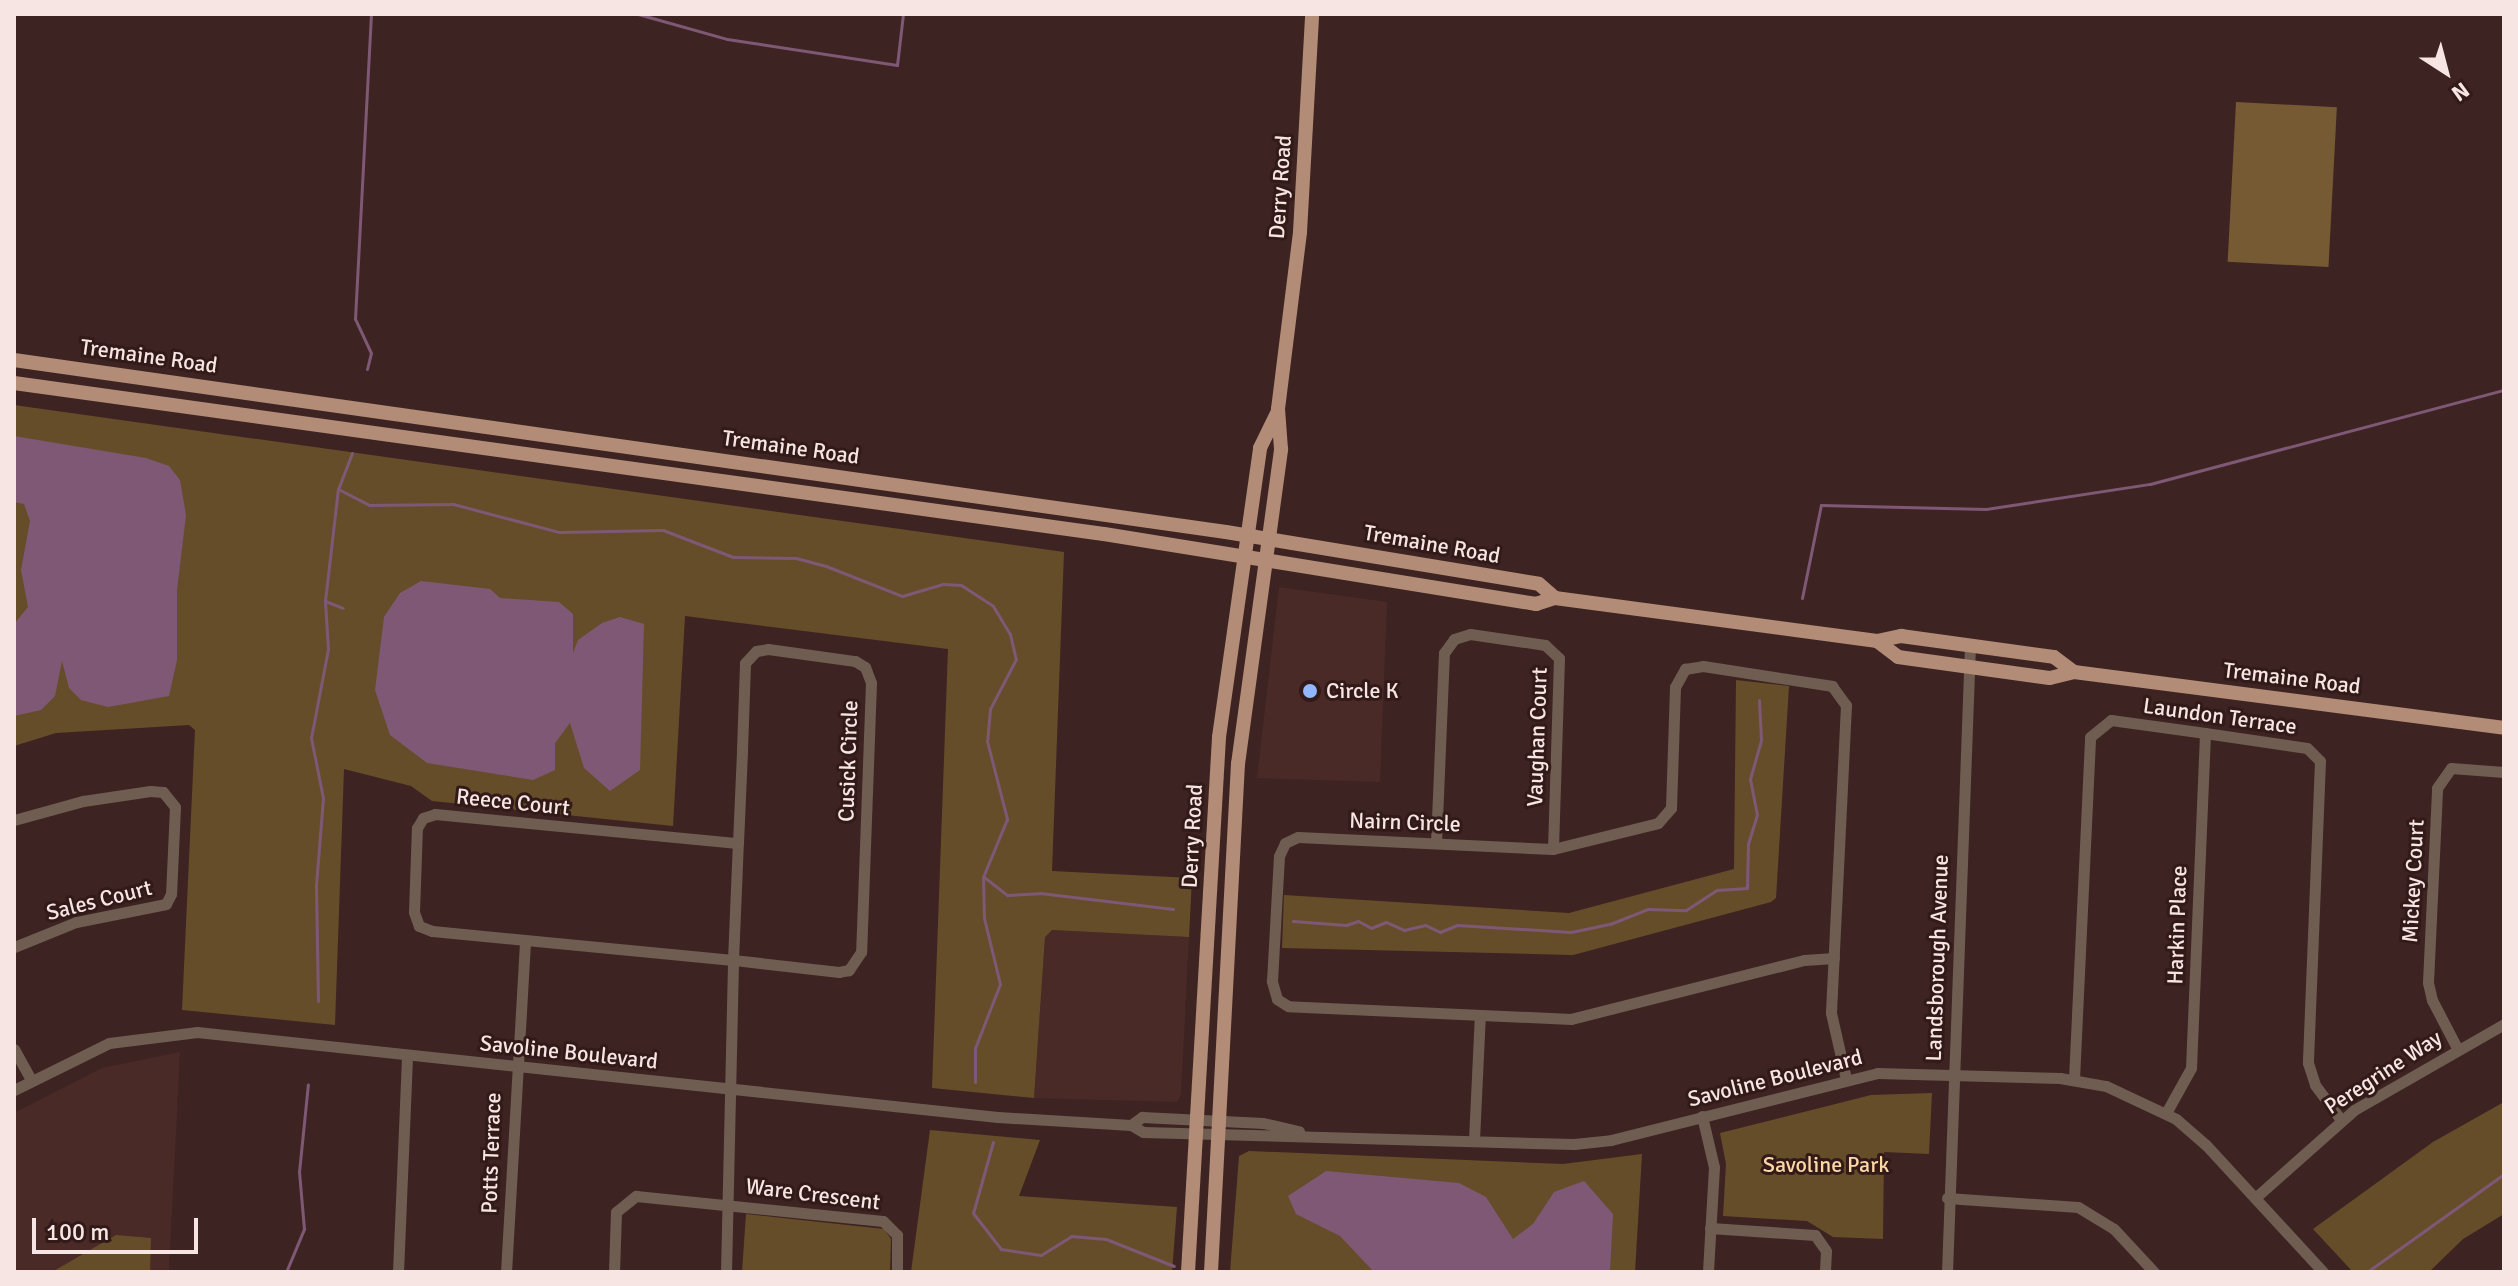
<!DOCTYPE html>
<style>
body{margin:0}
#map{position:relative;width:2518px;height:1286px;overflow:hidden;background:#3d2422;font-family:Signika,sans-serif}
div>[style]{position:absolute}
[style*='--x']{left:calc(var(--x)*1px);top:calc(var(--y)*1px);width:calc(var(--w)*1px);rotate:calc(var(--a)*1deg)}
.built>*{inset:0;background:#4a2a27}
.green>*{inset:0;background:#664d2a}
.forest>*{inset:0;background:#765a33;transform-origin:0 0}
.water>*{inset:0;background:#7f5875}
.stream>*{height:3px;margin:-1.5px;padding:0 1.5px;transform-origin:1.5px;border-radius:1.5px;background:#7f5875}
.minor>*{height:11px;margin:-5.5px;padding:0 5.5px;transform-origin:5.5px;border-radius:5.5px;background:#705d52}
.major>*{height:14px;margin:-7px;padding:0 7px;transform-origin:7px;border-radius:7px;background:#b38c77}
.dots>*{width:22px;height:22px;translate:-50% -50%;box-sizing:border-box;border:4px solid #321a18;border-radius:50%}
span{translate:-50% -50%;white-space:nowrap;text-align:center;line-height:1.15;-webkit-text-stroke:6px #321a18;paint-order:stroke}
.street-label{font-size:22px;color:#f7e5e3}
.poi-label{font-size:22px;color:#f7e5e3}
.left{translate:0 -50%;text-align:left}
.park-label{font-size:22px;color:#fdd7a6}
.frame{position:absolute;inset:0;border:16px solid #f7e5e3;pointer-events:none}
.north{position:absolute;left:2406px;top:32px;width:80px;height:80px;-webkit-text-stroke:6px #321a18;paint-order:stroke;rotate:144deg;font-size:22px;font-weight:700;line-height:32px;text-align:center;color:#f7e5e3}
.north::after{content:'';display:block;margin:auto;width:28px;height:36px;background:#f7e5e3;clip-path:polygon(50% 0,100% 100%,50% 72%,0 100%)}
.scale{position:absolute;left:32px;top:1218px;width:166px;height:36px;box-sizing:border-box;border:4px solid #f7e5e3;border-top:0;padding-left:10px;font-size:24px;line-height:28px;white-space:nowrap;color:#f7e5e3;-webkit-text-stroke:6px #321a18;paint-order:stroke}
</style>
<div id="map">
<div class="built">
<i style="clip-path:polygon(1279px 587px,1387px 602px,1380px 782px,1257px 778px)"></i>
<i style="clip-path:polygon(1052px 930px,1189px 937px,1181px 1094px,1177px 1102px,1034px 1098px,1045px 936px)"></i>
<i style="clip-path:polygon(180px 1052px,169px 1272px,14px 1272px,14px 1113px,102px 1068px)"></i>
</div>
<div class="green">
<i style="clip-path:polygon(14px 405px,1064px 552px,1052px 871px,1192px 878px,1189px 937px,1052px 930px,1045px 937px,1034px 1098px,932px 1088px,948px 649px,685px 616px,673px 826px,432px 801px,411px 786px,344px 769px,335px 1025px,182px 1010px,195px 730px,189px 725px,56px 733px,14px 746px)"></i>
<i style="clip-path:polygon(1736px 680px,1789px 686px,1776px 898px,1771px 902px,1573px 955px,1282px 948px,1284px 895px,1569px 913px,1734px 869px)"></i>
<i style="clip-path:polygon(1932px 1093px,1929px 1154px,1884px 1152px,1883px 1239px,1833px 1237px,1807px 1221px,1723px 1216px,1726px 1164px,1720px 1133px,1871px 1095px)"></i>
<i style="clip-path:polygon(2504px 1102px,2504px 1214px,2463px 1239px,2429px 1272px,2353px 1272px,2313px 1229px,2433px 1142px)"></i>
<i style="clip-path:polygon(930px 1130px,1040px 1140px,1019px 1196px,1177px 1207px,1172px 1272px,911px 1272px)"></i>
<i style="clip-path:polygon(1249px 1151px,1563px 1164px,1642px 1154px,1635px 1272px,1230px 1272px,1239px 1156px)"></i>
<i style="clip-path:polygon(746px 1214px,884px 1229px,891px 1239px,890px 1272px,742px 1272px)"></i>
<i style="clip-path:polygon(116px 1235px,151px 1238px,150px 1272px,52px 1272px)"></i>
</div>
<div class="forest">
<i style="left:2236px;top:102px;width:101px;height:160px;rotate:3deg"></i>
</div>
<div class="water">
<i style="clip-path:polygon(14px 436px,146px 458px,169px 466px,180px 480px,186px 515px,177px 590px,177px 660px,169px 696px,108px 707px,81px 700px,69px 688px,62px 661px,55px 696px,41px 710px,14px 716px,14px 624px,28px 607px,21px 570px,30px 521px,24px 504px,14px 502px)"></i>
<i style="clip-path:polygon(421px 581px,490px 589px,500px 598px,559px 602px,573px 614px,573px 653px,578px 640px,602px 623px,620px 617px,644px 624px,640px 770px,610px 791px,584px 768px,570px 723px,555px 743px,555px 770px,533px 780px,427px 763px,390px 735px,375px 690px,384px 617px,400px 593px)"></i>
<i style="clip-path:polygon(1326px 1171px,1459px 1183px,1486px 1197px,1513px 1239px,1533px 1224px,1554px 1192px,1584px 1181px,1613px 1214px,1610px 1270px,1374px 1272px,1340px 1236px,1296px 1214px,1288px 1196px)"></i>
</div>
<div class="stream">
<i style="--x:638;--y:14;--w:92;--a:15.7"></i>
<i style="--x:727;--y:39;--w:172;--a:8.7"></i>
<i style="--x:897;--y:65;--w:51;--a:-83.3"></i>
<i style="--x:367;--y:369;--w:16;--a:-76"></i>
<i style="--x:371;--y:353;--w:38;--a:-115"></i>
<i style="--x:355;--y:319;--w:305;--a:-87"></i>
<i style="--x:352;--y:453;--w:39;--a:111"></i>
<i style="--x:338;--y:489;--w:35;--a:27"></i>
<i style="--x:369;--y:505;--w:84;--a:-0.7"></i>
<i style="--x:453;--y:504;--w:110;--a:14.8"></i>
<i style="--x:559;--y:532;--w:104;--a:-1.1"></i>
<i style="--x:663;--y:530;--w:75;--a:21.1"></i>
<i style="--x:733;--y:557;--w:63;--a:0.9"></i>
<i style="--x:796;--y:558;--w:31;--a:15"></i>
<i style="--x:826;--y:566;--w:82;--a:21.5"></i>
<i style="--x:902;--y:596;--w:43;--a:-16.3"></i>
<i style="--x:943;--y:584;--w:18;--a:3"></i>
<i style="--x:961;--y:585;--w:38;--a:33"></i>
<i style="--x:993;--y:606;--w:33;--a:59"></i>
<i style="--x:1010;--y:634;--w:26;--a:77"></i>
<i style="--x:1016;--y:659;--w:56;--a:117.5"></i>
<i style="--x:990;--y:709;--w:32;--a:95"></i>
<i style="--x:987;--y:741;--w:81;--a:75.6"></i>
<i style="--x:1007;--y:819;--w:63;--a:112.5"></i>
<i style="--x:983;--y:877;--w:41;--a:88.6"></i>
<i style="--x:984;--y:918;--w:68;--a:76.4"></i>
<i style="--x:1000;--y:984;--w:69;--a:111.3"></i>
<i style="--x:975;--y:1048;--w:34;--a:90"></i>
<i style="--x:1802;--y:598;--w:95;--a:-78.5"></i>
<i style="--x:1821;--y:505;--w:165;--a:1.4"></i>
<i style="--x:1986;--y:509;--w:166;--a:-8.7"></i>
<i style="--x:2150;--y:484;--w:366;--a:-14.9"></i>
<i style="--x:325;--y:601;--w:19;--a:21"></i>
<i style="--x:984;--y:877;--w:29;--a:38"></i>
<i style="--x:1007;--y:895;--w:33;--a:-3"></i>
<i style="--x:1040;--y:893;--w:134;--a:6.9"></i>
<i style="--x:1293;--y:921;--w:53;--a:4.3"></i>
<i style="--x:1346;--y:925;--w:13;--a:-18"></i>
<i style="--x:1358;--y:921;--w:15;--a:28"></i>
<i style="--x:1371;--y:928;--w:16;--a:-22"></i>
<i style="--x:1386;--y:922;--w:20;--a:24"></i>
<i style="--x:1404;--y:930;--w:22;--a:-13"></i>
<i style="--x:1425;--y:925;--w:17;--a:25"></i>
<i style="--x:1440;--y:932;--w:18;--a:-22"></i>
<i style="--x:1457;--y:925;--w:114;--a:3.5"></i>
<i style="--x:1571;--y:932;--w:40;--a:-12"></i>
<i style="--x:1610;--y:924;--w:41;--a:-21.5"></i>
<i style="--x:1648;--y:909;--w:38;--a:2"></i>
<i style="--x:1686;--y:910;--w:37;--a:-33"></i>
<i style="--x:1717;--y:890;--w:30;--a:-4"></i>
<i style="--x:1747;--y:888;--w:44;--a:-88.7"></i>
<i style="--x:1748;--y:844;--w:30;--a:-73"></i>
<i style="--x:1757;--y:815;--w:37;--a:-101"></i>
<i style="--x:1750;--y:779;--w:41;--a:-74.2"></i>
<i style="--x:1761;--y:740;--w:40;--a:-92.9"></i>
<i style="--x:318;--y:1001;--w:116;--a:-91"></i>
<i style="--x:316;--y:885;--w:87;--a:-85.4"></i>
<i style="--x:323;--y:798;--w:61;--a:-101.3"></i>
<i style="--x:311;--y:738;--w:91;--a:-79.2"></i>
<i style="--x:328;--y:649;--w:48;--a:-93.6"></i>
<i style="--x:325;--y:601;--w:113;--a:-83.4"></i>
<i style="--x:993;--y:1142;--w:74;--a:105.7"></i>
<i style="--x:973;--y:1213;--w:46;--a:52.1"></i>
<i style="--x:1001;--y:1249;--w:40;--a:8.5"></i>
<i style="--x:1041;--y:1255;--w:36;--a:-32"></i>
<i style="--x:1071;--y:1236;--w:35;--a:5"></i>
<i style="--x:1106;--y:1239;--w:73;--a:21.7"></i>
<i style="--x:286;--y:1272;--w:47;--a:-67.3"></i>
<i style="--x:304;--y:1229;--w:57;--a:-95"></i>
<i style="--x:299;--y:1172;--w:88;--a:-84.2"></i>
<i style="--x:2367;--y:1272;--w:168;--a:-35.6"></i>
</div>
<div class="minor">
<i style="--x:14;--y:820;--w:72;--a:-15.4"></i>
<i style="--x:83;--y:801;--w:68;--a:-8.5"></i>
<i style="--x:150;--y:791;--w:13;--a:4"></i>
<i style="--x:163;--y:792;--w:19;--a:51"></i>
<i style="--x:175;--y:807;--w:87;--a:92.6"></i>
<i style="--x:171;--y:894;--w:11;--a:117"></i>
<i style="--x:166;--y:904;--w:92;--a:168.7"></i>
<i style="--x:76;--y:922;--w:67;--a:158"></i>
<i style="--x:1436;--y:843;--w:190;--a:-87.6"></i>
<i style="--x:1444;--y:653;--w:17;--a:-54"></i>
<i style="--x:1454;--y:639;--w:17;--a:-17"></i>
<i style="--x:1470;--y:634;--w:76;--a:8.3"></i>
<i style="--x:1545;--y:645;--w:19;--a:43"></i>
<i style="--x:1559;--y:658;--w:191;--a:91.8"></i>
<i style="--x:1834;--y:958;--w:30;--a:176"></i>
<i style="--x:1804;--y:960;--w:240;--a:165.8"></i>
<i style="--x:1571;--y:1019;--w:283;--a:-177.4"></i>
<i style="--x:1288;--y:1006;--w:13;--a:-148"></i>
<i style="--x:1277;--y:999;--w:19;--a:-106"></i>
<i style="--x:1272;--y:981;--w:125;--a:-86.8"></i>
<i style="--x:1279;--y:856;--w:14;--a:-65"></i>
<i style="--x:1285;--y:843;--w:14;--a:-25"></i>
<i style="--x:1298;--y:837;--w:255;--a:2.7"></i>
<i style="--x:1553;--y:849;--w:108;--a:-13.9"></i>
<i style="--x:1658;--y:823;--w:20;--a:-49"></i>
<i style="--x:1671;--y:808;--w:121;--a:-88.1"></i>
<i style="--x:1675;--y:687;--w:21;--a:-61"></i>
<i style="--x:1685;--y:669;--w:18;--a:-9"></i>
<i style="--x:1703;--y:666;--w:131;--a:8.8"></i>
<i style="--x:1832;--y:686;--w:24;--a:54"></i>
<i style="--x:1846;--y:705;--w:308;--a:92.8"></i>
<i style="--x:1831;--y:1013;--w:68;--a:77.2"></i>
<i style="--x:2457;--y:1048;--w:54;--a:-117.5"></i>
<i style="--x:2432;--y:1000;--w:18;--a:-103"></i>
<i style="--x:2428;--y:982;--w:194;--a:-87.3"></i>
<i style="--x:2437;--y:788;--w:24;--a:-55"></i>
<i style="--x:2451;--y:768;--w:53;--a:4.3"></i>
<i style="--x:14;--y:1049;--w:35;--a:61"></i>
<i style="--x:2074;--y:1079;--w:342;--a:-87.3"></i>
<i style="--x:2090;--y:737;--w:27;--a:-39"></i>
<i style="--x:2111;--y:720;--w:95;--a:7.9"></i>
<i style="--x:2205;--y:733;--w:103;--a:8.4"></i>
<i style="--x:2307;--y:748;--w:18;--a:45"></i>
<i style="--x:2320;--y:761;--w:302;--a:92.3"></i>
<i style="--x:2308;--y:1063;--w:23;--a:72"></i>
<i style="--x:2315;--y:1085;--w:44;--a:53.4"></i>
<i style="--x:14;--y:1090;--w:106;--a:-26.3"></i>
<i style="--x:109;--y:1043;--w:89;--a:-7.1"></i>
<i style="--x:197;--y:1032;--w:805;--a:6.06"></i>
<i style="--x:998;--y:1117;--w:133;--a:3.4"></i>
<i style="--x:1131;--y:1125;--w:14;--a:30"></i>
<i style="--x:1143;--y:1132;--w:431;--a:1.6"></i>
<i style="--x:1574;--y:1144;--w:37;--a:-6"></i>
<i style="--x:1611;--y:1140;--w:274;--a:-14.1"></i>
<i style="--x:1877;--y:1073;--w:183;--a:1.6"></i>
<i style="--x:2060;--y:1078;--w:47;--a:9.9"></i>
<i style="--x:2106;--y:1086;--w:77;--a:25.2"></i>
<i style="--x:2176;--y:1119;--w:40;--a:41"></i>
<i style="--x:2206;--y:1145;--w:173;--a:47.3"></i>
<i style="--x:2166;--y:1113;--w:51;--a:-60.9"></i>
<i style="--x:2191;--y:1068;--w:335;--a:-87.6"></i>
<i style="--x:1702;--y:1116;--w:52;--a:76.8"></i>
<i style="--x:1714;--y:1167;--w:105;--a:93.3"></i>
<i style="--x:1131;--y:1125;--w:14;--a:-36"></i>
<i style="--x:1142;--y:1117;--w:121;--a:2.8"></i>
<i style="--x:1263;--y:1123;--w:37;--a:13"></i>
<i style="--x:1474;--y:1140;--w:125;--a:-87.3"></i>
<i style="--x:1947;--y:1198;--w:131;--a:3.9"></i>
<i style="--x:2078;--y:1207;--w:42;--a:31.4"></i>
<i style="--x:2114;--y:1229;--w:59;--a:47.1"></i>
<i style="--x:2255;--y:1198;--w:132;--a:-41.6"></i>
<i style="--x:2354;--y:1110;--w:173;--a:-29.8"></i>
<i style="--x:1710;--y:1228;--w:105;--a:3.8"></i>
<i style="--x:1815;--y:1235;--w:19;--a:55"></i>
<i style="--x:1826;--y:1251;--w:21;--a:93"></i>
<i style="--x:398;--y:1272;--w:217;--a:-87.6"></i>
<i style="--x:506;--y:1272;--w:332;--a:-86.7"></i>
<i style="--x:614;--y:1272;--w:60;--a:-88.1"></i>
<i style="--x:616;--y:1212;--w:26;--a:-39"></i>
<i style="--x:636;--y:1196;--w:248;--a:5.8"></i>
<i style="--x:883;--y:1221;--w:20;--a:45"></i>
<i style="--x:897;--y:1235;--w:37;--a:90"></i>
<i style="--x:726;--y:1272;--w:312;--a:-88.7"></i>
<i style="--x:733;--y:960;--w:117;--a:-87.6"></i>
<i style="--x:738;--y:843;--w:93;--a:-87.5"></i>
<i style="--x:742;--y:750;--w:87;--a:-88"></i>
<i style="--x:745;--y:663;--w:16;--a:-47"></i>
<i style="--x:756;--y:651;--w:12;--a:-9"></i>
<i style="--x:768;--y:649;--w:88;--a:7.9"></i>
<i style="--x:855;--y:661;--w:12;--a:31"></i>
<i style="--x:865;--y:667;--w:17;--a:69"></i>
<i style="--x:871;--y:683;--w:269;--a:92.1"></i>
<i style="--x:861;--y:952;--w:22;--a:124"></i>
<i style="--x:849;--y:970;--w:10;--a:169"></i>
<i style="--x:839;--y:972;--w:107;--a:-173.5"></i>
<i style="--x:733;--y:960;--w:302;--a:-174.5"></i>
<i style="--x:432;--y:931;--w:14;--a:-159"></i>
<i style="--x:419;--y:926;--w:15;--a:-110"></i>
<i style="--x:414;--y:912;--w:84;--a:-88"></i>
<i style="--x:417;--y:828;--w:12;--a:-59"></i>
<i style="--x:423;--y:818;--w:13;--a:-18"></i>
<i style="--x:435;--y:814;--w:304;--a:5.5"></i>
<i style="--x:1947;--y:1272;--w:626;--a:-87.9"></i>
</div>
<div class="major">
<i style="--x:14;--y:360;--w:1224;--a:8.08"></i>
<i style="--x:1226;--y:532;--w:317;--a:9.4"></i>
<i style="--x:1539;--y:584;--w:21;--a:41"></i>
<i style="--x:14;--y:383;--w:1100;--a:7.89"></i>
<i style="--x:1104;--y:534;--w:438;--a:9.2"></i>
<i style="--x:1536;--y:604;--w:20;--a:-18"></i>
<i style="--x:1555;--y:598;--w:325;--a:7.6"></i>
<i style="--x:1877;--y:641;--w:25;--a:-12"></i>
<i style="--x:1901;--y:636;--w:154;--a:7.8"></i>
<i style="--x:2054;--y:657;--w:25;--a:37"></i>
<i style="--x:1877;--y:641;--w:26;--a:37"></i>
<i style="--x:1898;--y:657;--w:153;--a:7.9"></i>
<i style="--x:2050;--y:678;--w:25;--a:-14"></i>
<i style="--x:2074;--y:672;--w:434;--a:7.4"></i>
<i style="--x:1188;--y:1272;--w:536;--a:-86.68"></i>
<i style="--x:1219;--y:737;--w:292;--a:-81.9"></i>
<i style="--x:1260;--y:448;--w:39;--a:-64"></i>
<i style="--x:1211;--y:1272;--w:509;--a:-86.96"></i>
<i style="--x:1238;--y:764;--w:318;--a:-82.2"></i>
<i style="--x:1281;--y:449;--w:40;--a:-94.3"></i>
<i style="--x:1278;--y:409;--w:178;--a:-82.9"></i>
<i style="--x:1300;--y:232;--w:218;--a:-86.8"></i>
</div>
<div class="dots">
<i style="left:1310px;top:691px;background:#92b7fd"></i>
</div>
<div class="street-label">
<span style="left:1280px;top:187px;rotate:-86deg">Derry Road</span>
<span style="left:149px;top:356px;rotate:8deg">Tremaine Road</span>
<span style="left:791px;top:447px;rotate:8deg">Tremaine Road</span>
<span style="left:1432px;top:544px;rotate:10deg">Tremaine Road</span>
<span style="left:2292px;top:678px;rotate:7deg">Tremaine Road</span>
<span style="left:2220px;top:716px;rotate:8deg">Laundon Terrace</span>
<span style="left:1537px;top:737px;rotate:-88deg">Vaughan Court</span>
<span style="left:848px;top:761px;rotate:-88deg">Cusick Circle</span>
<span style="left:513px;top:802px;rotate:6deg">Reece Court</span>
<span style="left:1405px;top:822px;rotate:2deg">Nairn Circle</span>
<span style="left:1192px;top:836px;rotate:-87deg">Derry Road</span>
<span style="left:2413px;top:881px;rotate:-87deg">Mickey Court</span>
<span style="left:99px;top:900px;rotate:-14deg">Sales Court</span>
<span style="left:2177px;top:925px;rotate:-88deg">Harkin Place</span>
<span style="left:1937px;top:958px;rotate:-88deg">Landsborough Avenue</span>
<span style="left:569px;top:1052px;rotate:6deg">Savoline Boulevard</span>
<span style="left:2383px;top:1072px;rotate:-33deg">Peregrine Way</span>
<span style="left:1775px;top:1078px;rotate:-14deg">Savoline Boulevard</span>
<span style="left:491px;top:1153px;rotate:-88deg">Potts Terrace</span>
<span style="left:813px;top:1194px;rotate:7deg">Ware Crescent</span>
</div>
<div class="poi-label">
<span class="left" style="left:1326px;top:691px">Circle K</span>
</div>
<div class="park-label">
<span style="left:1826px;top:1165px">Savoline Park</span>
</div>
<div class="frame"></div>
<div class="north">N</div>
<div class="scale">100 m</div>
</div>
